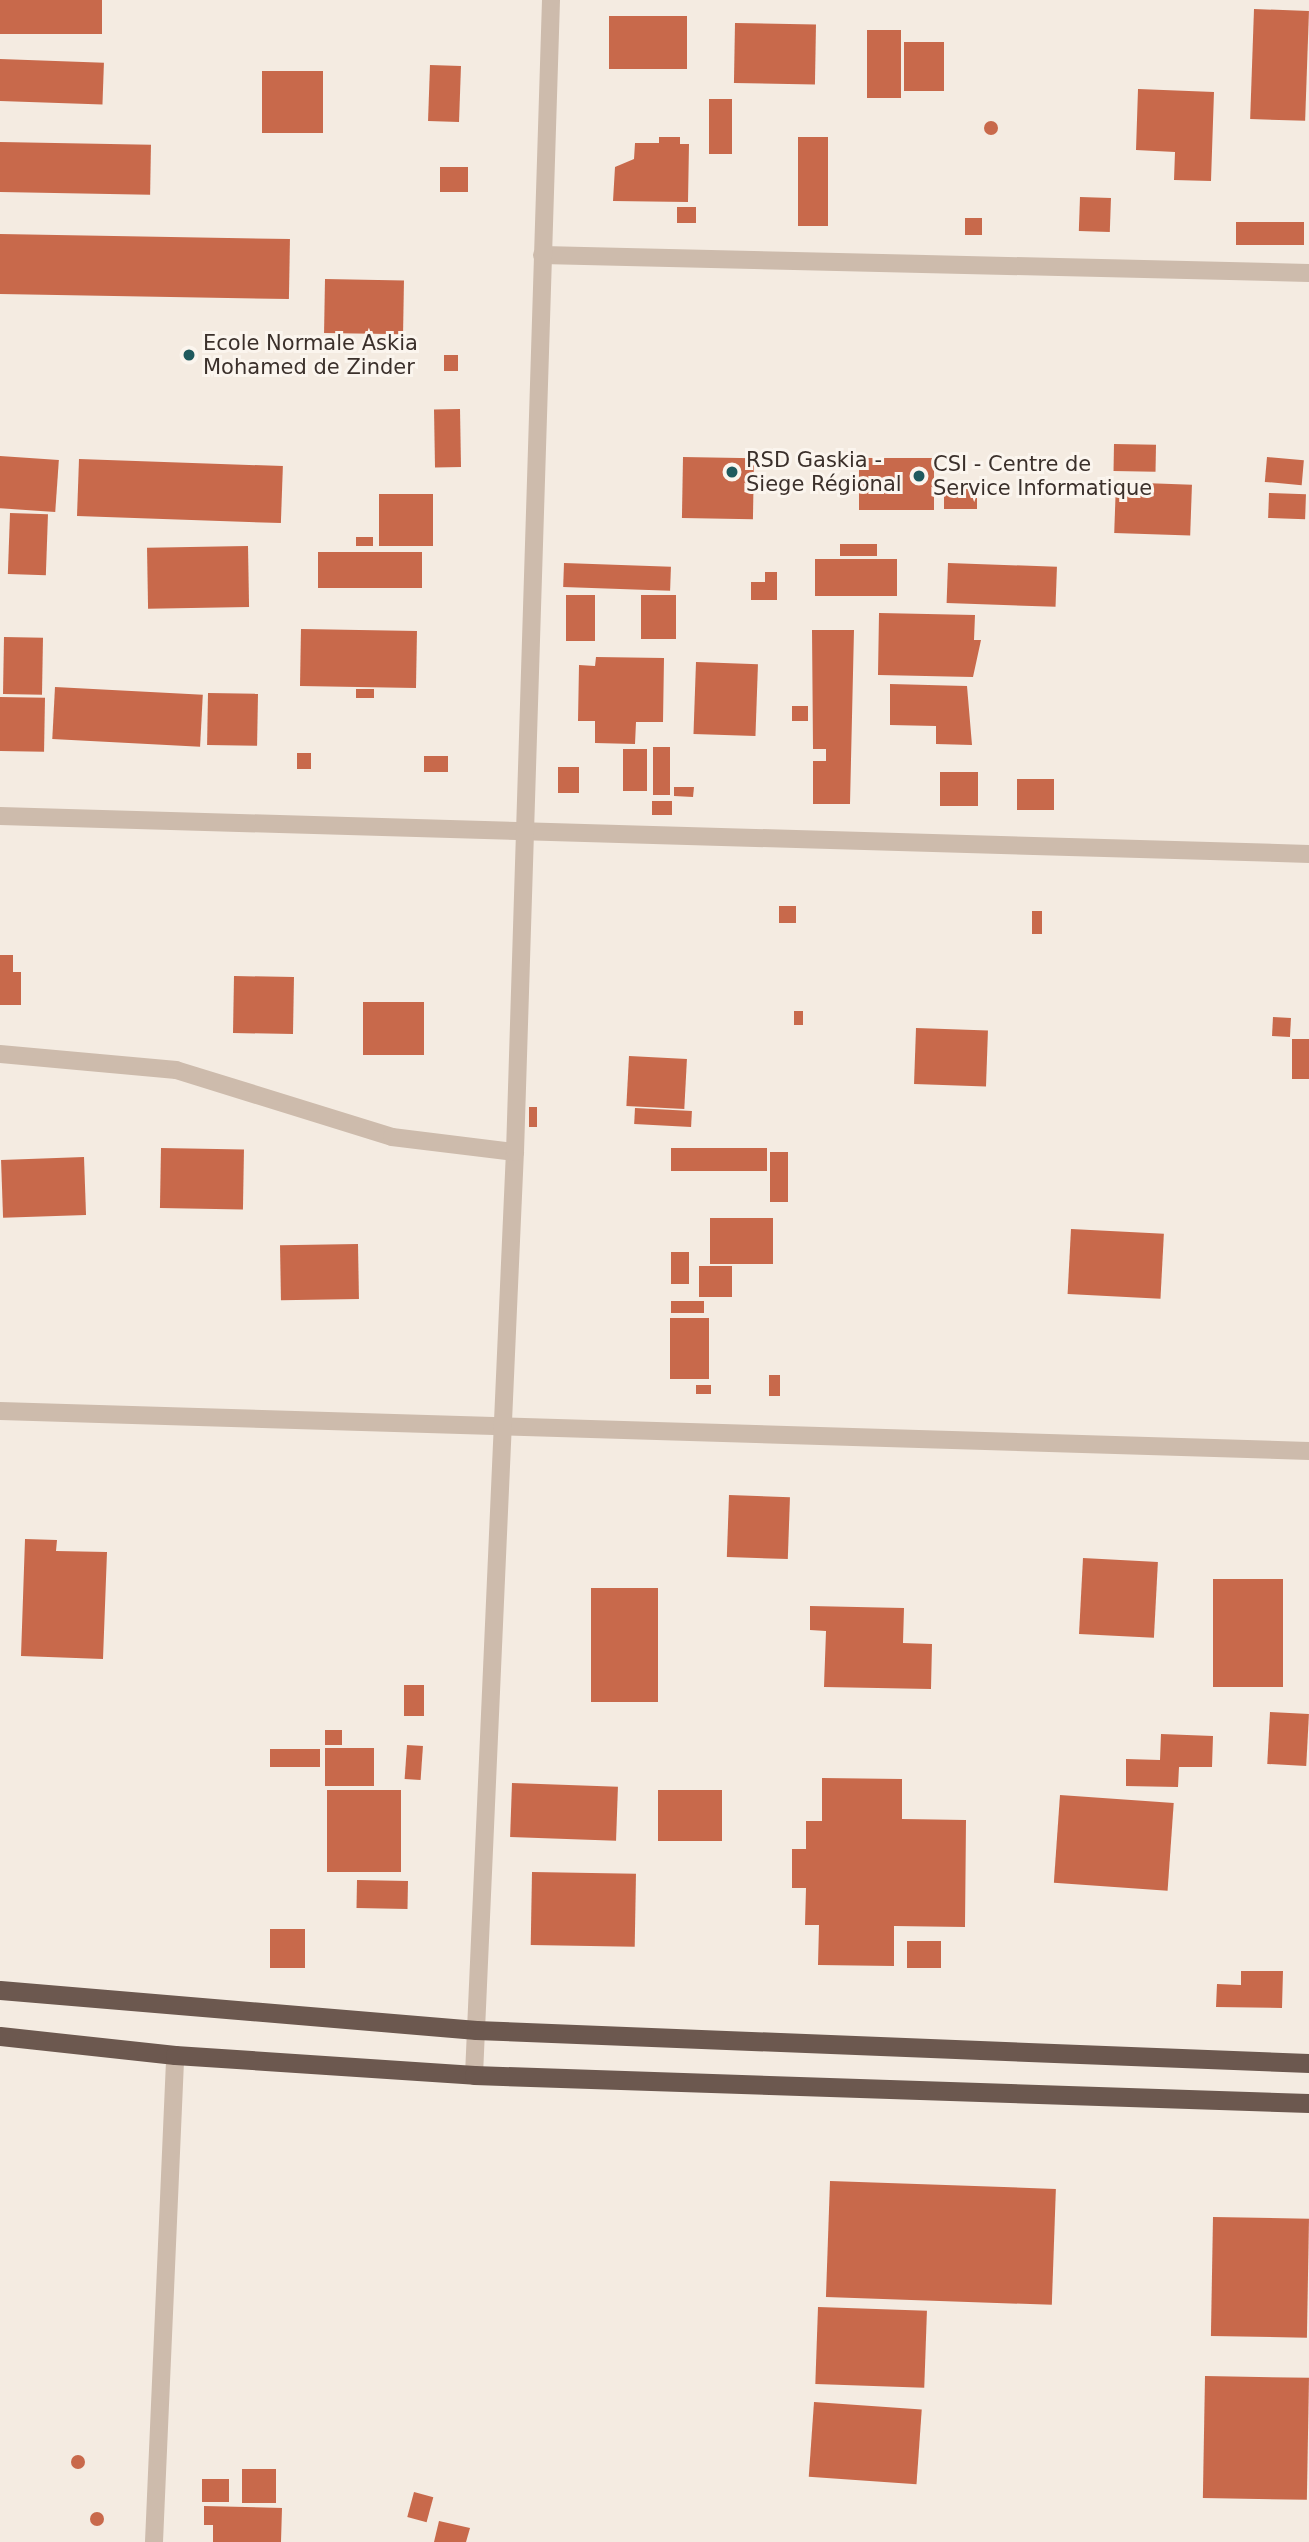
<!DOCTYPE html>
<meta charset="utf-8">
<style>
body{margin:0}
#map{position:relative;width:1309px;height:2542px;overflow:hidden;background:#f4ebe1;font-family:"DejaVu Sans",sans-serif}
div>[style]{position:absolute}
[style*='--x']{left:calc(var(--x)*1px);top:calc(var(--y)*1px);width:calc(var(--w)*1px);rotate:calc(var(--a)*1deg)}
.building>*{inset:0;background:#c8694b;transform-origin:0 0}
.round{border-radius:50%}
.minor>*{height:18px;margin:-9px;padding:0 9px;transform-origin:9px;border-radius:9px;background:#cdbbac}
.trunk>*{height:19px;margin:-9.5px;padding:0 9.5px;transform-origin:9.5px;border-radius:9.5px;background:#6c584f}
.dots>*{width:19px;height:19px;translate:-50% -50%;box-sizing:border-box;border:4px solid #fbf5ee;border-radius:50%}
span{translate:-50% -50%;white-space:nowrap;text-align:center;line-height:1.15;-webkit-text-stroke:6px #fbf5ee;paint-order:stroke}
.poi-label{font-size:21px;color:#3b302b}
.left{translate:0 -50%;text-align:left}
</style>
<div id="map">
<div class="building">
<i style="left:0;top:0;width:102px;height:34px"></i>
<i style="left:1254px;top:9px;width:55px;height:110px;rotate:2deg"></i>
<i style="left:609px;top:16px;width:78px;height:53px"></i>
<i style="left:735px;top:23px;width:81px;height:60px;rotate:1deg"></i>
<i style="left:867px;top:30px;width:34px;height:68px"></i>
<i style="left:904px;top:42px;width:40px;height:49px"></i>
<i style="left:0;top:59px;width:104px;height:42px;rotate:2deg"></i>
<i style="left:430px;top:65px;width:31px;height:56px;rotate:2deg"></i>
<i style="left:262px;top:71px;width:61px;height:62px"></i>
<i style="clip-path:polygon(1138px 89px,1214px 92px,1211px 181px,1174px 180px,1175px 152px,1136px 150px)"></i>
<i style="left:709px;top:99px;width:23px;height:55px"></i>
<i class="round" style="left:984px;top:121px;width:14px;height:14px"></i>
<i style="clip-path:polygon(659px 137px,680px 137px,680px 144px,689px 144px,688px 202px,613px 201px,615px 167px,634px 159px,635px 143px,659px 143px)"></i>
<i style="left:798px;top:137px;width:30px;height:89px"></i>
<i style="left:0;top:142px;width:151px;height:50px;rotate:1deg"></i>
<i style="left:440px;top:167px;width:28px;height:25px"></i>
<i style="left:1080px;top:197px;width:31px;height:34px;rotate:2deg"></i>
<i style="left:677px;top:207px;width:19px;height:16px"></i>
<i style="left:965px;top:218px;width:17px;height:17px"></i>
<i style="left:1304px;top:222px;width:23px;height:68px;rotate:90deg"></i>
<i style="left:0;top:234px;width:290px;height:60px;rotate:1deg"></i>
<i style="left:325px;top:279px;width:79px;height:54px;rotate:1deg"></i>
<i style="left:444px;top:355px;width:14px;height:16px"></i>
<i style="left:460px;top:409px;width:58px;height:26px;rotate:89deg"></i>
<i style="left:1114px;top:444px;width:42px;height:27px;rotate:1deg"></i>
<i style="left:0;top:456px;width:59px;height:52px;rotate:4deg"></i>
<i style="left:683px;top:457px;width:71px;height:61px;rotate:1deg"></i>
<i style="left:1267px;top:457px;width:37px;height:25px;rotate:5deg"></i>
<i style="left:859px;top:458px;width:75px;height:52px"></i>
<i style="left:79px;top:459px;width:204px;height:57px;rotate:2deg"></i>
<i style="left:1116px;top:482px;width:76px;height:51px;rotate:2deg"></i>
<i style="left:944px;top:489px;width:33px;height:20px"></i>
<i style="left:1269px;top:493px;width:37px;height:25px;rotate:2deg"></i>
<i style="left:379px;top:494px;width:54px;height:52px"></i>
<i style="left:10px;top:513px;width:38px;height:61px;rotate:2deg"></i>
<i style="left:356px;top:537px;width:17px;height:9px"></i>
<i style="left:840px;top:544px;width:37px;height:12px"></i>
<i style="left:248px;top:546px;width:61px;height:101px;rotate:89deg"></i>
<i style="left:318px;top:552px;width:104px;height:36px"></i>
<i style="left:815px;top:559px;width:82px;height:37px"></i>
<i style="left:564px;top:563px;width:107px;height:24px;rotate:2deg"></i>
<i style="left:948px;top:563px;width:109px;height:40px;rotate:2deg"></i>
<i style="clip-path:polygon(765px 572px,777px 572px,777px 600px,751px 600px,751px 582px,765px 582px)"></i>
<i style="left:566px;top:595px;width:29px;height:46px"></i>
<i style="left:641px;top:595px;width:35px;height:44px"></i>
<i style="clip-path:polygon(879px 613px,975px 615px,974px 640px,981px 640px,973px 677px,878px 675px)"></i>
<i style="left:301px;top:629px;width:116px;height:57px;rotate:1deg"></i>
<i style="clip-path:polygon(812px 630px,854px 630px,850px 804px,813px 804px,813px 761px,826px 761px,826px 749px,813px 749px)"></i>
<i style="left:4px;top:637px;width:39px;height:57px;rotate:1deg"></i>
<i style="clip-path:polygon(596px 657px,664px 658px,663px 722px,636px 722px,635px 744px,595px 743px,595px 721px,578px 721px,579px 665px,595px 666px)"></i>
<i style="left:696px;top:662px;width:62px;height:72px;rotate:2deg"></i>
<i style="clip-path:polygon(890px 684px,967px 686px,972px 745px,936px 744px,936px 726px,890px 725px)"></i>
<i style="left:55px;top:687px;width:148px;height:52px;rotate:3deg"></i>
<i style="left:356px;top:689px;width:18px;height:9px"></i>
<i style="left:208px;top:693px;width:50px;height:52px;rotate:1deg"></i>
<i style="left:0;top:697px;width:45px;height:54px;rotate:1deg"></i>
<i style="left:792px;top:706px;width:16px;height:15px"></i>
<i style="left:653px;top:747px;width:17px;height:48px"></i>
<i style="left:623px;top:749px;width:24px;height:42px"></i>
<i style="left:311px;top:753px;width:16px;height:14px;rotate:90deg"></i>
<i style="left:424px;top:756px;width:24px;height:16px"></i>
<i style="left:558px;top:767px;width:21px;height:26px"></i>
<i style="left:940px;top:772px;width:38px;height:34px"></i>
<i style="left:1017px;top:779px;width:37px;height:31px"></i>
<i style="clip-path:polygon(674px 787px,694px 787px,693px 797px,674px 796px)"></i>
<i style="left:652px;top:801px;width:20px;height:14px"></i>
<i style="left:779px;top:906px;width:17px;height:17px"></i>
<i style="left:1032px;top:911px;width:10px;height:23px"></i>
<i style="clip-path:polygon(0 955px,13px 955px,13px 972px,21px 972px,21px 1005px,0 1005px)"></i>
<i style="left:234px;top:976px;width:60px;height:57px;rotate:1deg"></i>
<i style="left:363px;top:1002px;width:61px;height:53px"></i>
<i style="left:794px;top:1011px;width:9px;height:14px"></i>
<i style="left:1273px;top:1017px;width:18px;height:19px;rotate:3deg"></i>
<i style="left:916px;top:1028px;width:72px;height:56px;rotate:2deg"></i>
<i style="left:1292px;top:1039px;width:17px;height:40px"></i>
<i style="left:629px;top:1056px;width:58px;height:50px;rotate:3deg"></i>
<i style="left:529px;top:1107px;width:8px;height:20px"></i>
<i style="left:635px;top:1108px;width:57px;height:16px;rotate:3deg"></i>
<i style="left:161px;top:1148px;width:83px;height:60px;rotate:1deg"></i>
<i style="left:767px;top:1148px;width:23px;height:96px;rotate:90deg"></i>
<i style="left:770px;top:1152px;width:18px;height:50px"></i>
<i style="left:84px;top:1157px;width:58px;height:83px;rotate:88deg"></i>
<i style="left:710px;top:1218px;width:63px;height:46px"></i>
<i style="left:1071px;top:1229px;width:93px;height:65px;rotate:3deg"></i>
<i style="left:358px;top:1244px;width:55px;height:78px;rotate:89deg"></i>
<i style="left:671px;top:1252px;width:18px;height:32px"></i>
<i style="left:732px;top:1266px;width:31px;height:33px;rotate:90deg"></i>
<i style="left:671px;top:1301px;width:33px;height:12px"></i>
<i style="left:670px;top:1318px;width:39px;height:61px"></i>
<i style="left:769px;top:1375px;width:11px;height:21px"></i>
<i style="left:696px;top:1385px;width:15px;height:9px"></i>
<i style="left:729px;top:1495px;width:61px;height:62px;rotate:2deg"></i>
<i style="clip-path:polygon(25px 1539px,57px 1540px,56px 1551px,107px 1552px,103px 1659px,21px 1656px)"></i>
<i style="left:1083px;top:1558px;width:75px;height:76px;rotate:3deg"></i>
<i style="left:1213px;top:1579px;width:70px;height:108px"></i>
<i style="left:591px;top:1588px;width:67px;height:114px"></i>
<i style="clip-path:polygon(810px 1606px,904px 1608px,903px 1643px,932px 1644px,931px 1689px,824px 1687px,826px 1631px,810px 1630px)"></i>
<i style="left:404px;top:1685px;width:20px;height:31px"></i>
<i style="left:1270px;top:1712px;width:39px;height:52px;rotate:3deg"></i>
<i style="left:325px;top:1730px;width:17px;height:15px"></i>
<i style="clip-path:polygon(1161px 1734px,1213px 1736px,1212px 1767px,1179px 1767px,1178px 1787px,1126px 1786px,1126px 1759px,1160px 1760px)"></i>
<i style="left:407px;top:1745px;width:16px;height:34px;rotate:4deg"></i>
<i style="left:325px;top:1748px;width:49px;height:38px"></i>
<i style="left:270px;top:1749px;width:50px;height:18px"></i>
<i style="clip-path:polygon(822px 1778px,902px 1779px,902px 1819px,966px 1820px,965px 1927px,894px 1926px,894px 1966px,818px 1965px,819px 1925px,805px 1925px,806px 1888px,792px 1888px,792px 1849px,806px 1849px,806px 1821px,822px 1821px)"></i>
<i style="left:512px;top:1783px;width:106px;height:54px;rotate:2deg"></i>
<i style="left:327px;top:1790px;width:74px;height:82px"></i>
<i style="left:658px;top:1790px;width:64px;height:51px"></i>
<i style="left:1060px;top:1795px;width:114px;height:88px;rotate:4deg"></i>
<i style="left:532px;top:1872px;width:104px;height:73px;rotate:1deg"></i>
<i style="left:357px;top:1880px;width:51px;height:28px;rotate:1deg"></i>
<i style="left:270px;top:1929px;width:35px;height:39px"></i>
<i style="left:907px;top:1941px;width:34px;height:27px"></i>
<i style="clip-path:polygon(1241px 1971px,1283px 1971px,1282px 2008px,1216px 2007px,1217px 1984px,1241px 1985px)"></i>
<i style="left:830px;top:2181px;width:226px;height:116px;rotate:2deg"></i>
<i style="left:1213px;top:2217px;width:96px;height:119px;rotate:1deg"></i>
<i style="left:818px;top:2307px;width:109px;height:77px;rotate:2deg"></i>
<i style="left:1205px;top:2376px;width:104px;height:122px;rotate:1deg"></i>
<i style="left:814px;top:2402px;width:108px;height:75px;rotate:4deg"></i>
<i class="round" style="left:71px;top:2455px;width:14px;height:14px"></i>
<i style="left:242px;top:2469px;width:34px;height:34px"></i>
<i style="left:202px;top:2479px;width:27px;height:23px"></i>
<i style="left:414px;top:2492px;width:20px;height:26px;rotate:15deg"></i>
<i style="clip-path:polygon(204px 2506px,282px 2508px,281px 2542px,213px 2542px,213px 2525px,204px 2525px)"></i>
<i class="round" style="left:90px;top:2512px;width:14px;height:14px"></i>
<i style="clip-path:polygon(439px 2521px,470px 2528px,466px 2542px,434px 2542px)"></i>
</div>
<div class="minor">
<i style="--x:542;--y:255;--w:767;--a:1.34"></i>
<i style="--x:0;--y:816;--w:1310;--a:1.66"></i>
<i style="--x:0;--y:1054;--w:177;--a:5.2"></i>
<i style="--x:176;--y:1070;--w:226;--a:17.2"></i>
<i style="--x:392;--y:1137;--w:124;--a:7"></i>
<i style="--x:0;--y:1411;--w:1310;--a:1.75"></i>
<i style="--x:474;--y:2075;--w:924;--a:-87.46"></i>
<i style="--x:515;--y:1152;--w:1153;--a:-88.21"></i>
<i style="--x:154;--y:2542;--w:487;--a:-87.5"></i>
</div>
<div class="trunk">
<i style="--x:0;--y:1990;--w:478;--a:4.8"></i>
<i style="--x:476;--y:2030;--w:834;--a:2.27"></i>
<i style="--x:0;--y:2036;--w:176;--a:6.2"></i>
<i style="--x:175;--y:2055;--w:300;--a:3.8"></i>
<i style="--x:474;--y:2075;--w:835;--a:1.92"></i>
</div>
<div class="dots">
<i style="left:189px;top:355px;background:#1f5a5e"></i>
<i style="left:732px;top:472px;background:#1f5a5e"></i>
<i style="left:919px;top:476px;background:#1f5a5e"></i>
</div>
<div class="poi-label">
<span class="left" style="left:203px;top:355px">Ecole Normale Askia<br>Mohamed de Zinder</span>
<span class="left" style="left:746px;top:472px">RSD Gaskia -<br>Siege Régional</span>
<span class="left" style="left:933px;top:476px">CSI - Centre de<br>Service Informatique</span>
</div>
</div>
